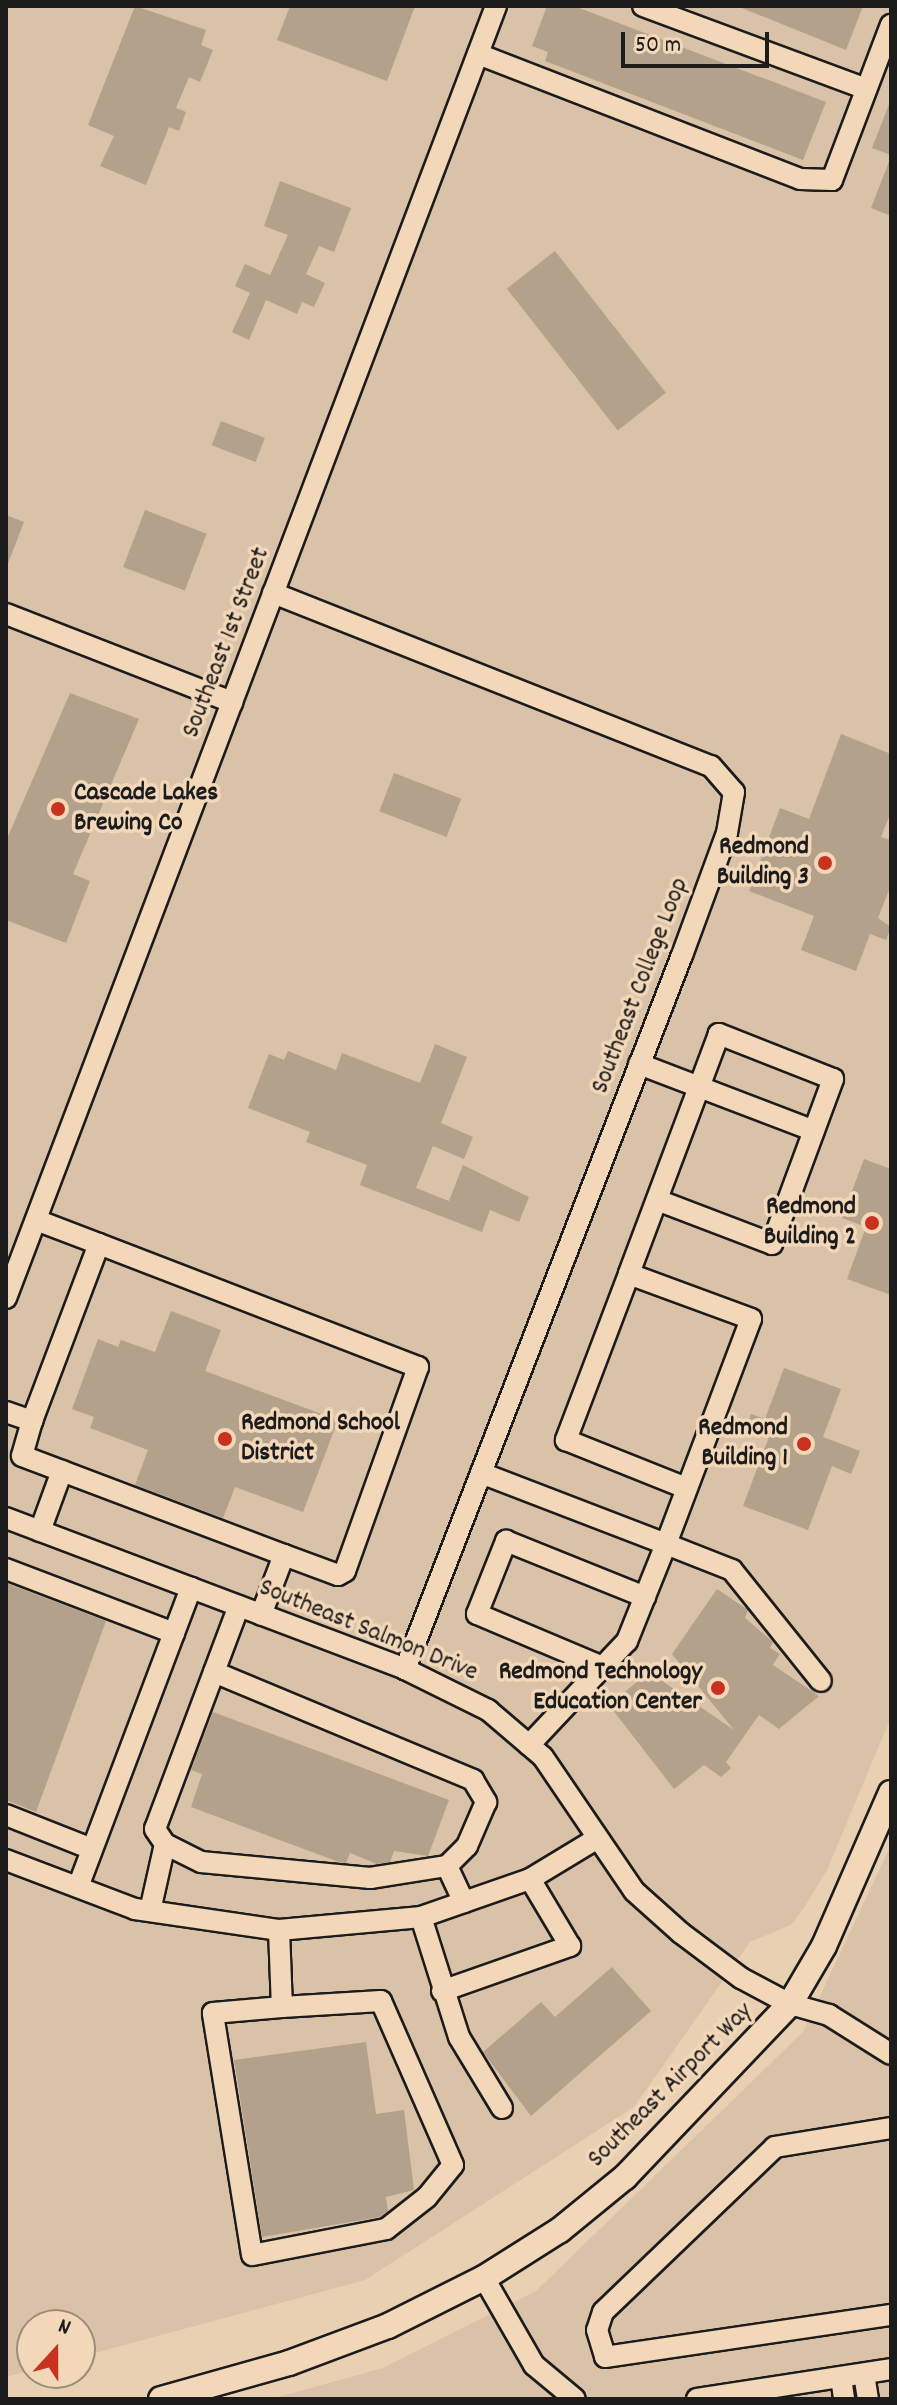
<!DOCTYPE html>
<style>
body{margin:0}
#map{position:relative;width:897px;height:2405px;overflow:hidden;background:#e9d0b3;font-family:Dekko,sans-serif}
div>[style]{position:absolute}
[style*='--x']{left:calc(var(--x)*1px);top:calc(var(--y)*1px);width:calc(var(--w)*1px);rotate:calc(var(--a)*1deg)}
.built>*{inset:0;background:#d9c2a7}
.building>*{inset:0;background:#b3a18b;transform-origin:0 0}
.roads{filter:drop-shadow(2px 0 #1c1c1c) drop-shadow(-2px 0 #1c1c1c) drop-shadow(0 2px #1c1c1c) drop-shadow(0 -2px #1c1c1c)}
.minor>*{height:20px;margin:-10px;padding:0 10px;transform-origin:10px;border-radius:10px;background:#f2d7b9}
.major>*{height:24px;margin:-12px;padding:0 12px;transform-origin:12px;border-radius:12px;background:#f2d7b9}
.dots>*{width:22px;height:22px;translate:-50% -50%;box-sizing:border-box;border:4px solid #f2d7b9;border-radius:50%}
span{translate:-50% -50%;white-space:nowrap;text-align:center;line-height:1.15;-webkit-text-stroke:7px #f2d7b9;paint-order:stroke}
.street-label{font-size:26px;color:#1c1c1c}
.poi-label{font-size:26px;color:#1c1c1c;font-weight:700}
.left{translate:0 -50%;text-align:left}
.right{translate:-100% -50%;text-align:right}
.frame{position:absolute;inset:0;border:8px solid #1c1c1c;pointer-events:none}
.north{position:absolute;left:16px;top:2309px;width:80px;height:80px;box-sizing:border-box;background:#f2d7b9;border:2px solid #9c8c7a;border-radius:50%;rotate:21deg;font-size:22px;font-weight:700;line-height:32px;text-align:center;color:#1c1c1c}
.north::after{content:'';display:block;margin:auto;width:28px;height:36px;background:#c8321e;clip-path:polygon(50% 0,100% 100%,50% 72%,0 100%)}
.scale{position:absolute;left:621px;top:32px;width:148px;height:36px;box-sizing:border-box;border:4px solid #1c1c1c;border-top:0;padding-left:10px;font-size:24px;line-height:28px;white-space:nowrap;color:#1c1c1c;-webkit-text-stroke:6px #f2d7b9;paint-order:stroke}
</style>
<div id="map">
<div class="built">
<i style="clip-path:polygon(6px 6px,891px 6px,891px 1717px,827px 1870px,803px 1909px,791px 1925px,750px 1942px,634px 2107px,365px 2280px,80px 2357px,80px 2325px,32px 2325px,32px 2370px,6px 2377px)"></i>
<i style="clip-path:polygon(891px 1845px,891px 2399px,271px 2399px,383px 2368px,536px 2291px,803px 2032px)"></i>
</div>
<div class="building">
<i style="clip-path:polygon(135px 6px,206px 30px,201px 45px,213px 50px,200px 82px,189px 77px,176px 108px,186px 112px,179px 131px,169px 127px,146px 185px,100px 166px,114px 136px,88px 125px)"></i>
<i style="clip-path:polygon(290px 6px,415px 6px,387px 81px,277px 40px)"></i>
<i style="clip-path:polygon(547px 6px,574px 6px,826px 102px,803px 160px,545px 61px,548px 52px,532px 46px)"></i>
<i style="clip-path:polygon(737px 6px,863px 6px,846px 50px)"></i>
<i style="clip-path:polygon(890px 102px,891px 102px,891px 155px,872px 148px)"></i>
<i style="clip-path:polygon(890px 159px,891px 159px,891px 216px,871px 208px)"></i>
<i style="clip-path:polygon(280px 181px,351px 208px,334px 252px,319px 246px,306px 274px,325px 283px,314px 307px,302px 302px,297px 314px,266px 300px,249px 340px,232px 332px,250px 293px,235px 286px,245px 264px,270px 275px,288px 235px,264px 226px)"></i>
<i style="left:555px;top:251px;width:180px;height:61px;rotate:52deg"></i>
<i style="left:221px;top:421px;width:47px;height:26px;rotate:21deg"></i>
<i style="left:145px;top:510px;width:66px;height:61px;rotate:21deg"></i>
<i style="clip-path:polygon(6px 515px,24px 522px,7px 566px,6px 565px)"></i>
<i style="clip-path:polygon(70px 693px,139px 719px,73px 874px,90px 881px,66px 943px,6px 920px,6px 841px)"></i>
<i style="clip-path:polygon(841px 734px,891px 754px,891px 812px,881px 837px,891px 840px,891px 885px,878px 918px,891px 927px,886px 940px,870px 934px,856px 971px,801px 950px,814px 916px,749px 891px,780px 808px,809px 819px)"></i>
<i style="left:394px;top:773px;width:72px;height:41px;rotate:21deg"></i>
<i style="clip-path:polygon(435px 1044px,467px 1057px,441px 1123px,473px 1137px,464px 1159px,433px 1146px,416px 1188px,449px 1201px,463px 1165px,529px 1197px,519px 1222px,490px 1210px,482px 1232px,360px 1185px,367px 1165px,306px 1142px,310px 1132px,248px 1108px,269px 1054px,284px 1060px,288px 1051px,336px 1070px,342px 1053px,420px 1083px)"></i>
<i style="clip-path:polygon(864px 1159px,891px 1169px,891px 1295px,847px 1279px,866px 1227px,842px 1218px)"></i>
<i style="clip-path:polygon(171px 1311px,221px 1330px,205px 1371px,338px 1420px,303px 1512px,235px 1487px,223px 1518px,135px 1485px,148px 1450px,90px 1428px,94px 1417px,72px 1409px,98px 1339px,118px 1347px,121px 1340px,155px 1352px)"></i>
<i style="clip-path:polygon(784px 1368px,841px 1389px,823px 1437px,860px 1451px,851px 1474px,832px 1466px,808px 1530px,743px 1506px,769px 1437px,746px 1428px,751px 1414px,765px 1419px)"></i>
<i style="clip-path:polygon(6px 1583px,106px 1621px,36px 1812px,6px 1800px)"></i>
<i style="clip-path:polygon(717px 1589px,748px 1610px,745px 1618px,773px 1642px,770px 1648px,780px 1654px,773px 1665px,819px 1696px,779px 1729px,759px 1715px,726px 1762px,731px 1768px,721px 1777px,704px 1765px,674px 1789px,609px 1705px,649px 1672px,734px 1730px,672px 1654px)"></i>
<i style="clip-path:polygon(213px 1712px,449px 1800px,428px 1856px,394px 1851px,390px 1862px,377px 1864px,350px 1853px,346px 1863px,339px 1862px,191px 1807px,202px 1774px,191px 1770px)"></i>
<i style="clip-path:polygon(612px 1967px,651px 2011px,531px 2116px,483px 2052px,541px 2002px,555px 2017px)"></i>
<i style="clip-path:polygon(366px 2042px,376px 2114px,404px 2110px,414px 2190px,386px 2197px,388px 2211px,380px 2217px,262px 2237px,234px 2060px)"></i>
</div>
<div class="roads">
<div class="minor">
<i style="--x:643;--y:6;--w:238;--a:20.4"></i>
<i style="--x:478;--y:54;--w:345;--a:21.2"></i>
<i style="--x:800;--y:179;--w:32;--a:2"></i>
<i style="--x:832;--y:180;--w:166;--a:-69.2"></i>
<i style="--x:273;--y:593;--w:471;--a:21.6"></i>
<i style="--x:711;--y:766;--w:35;--a:49"></i>
<i style="--x:734;--y:792;--w:42;--a:99.7"></i>
<i style="--x:727;--y:833;--w:130;--a:110.2"></i>
<i style="--x:682;--y:955;--w:766;--a:111.2"></i>
<i style="--x:6;--y:614;--w:243;--a:21.3"></i>
<i style="--x:639;--y:1064;--w:187;--a:20.9"></i>
<i style="--x:657;--y:1200;--w:123;--a:20.9"></i>
<i style="--x:772;--y:1244;--w:176;--a:-69.7"></i>
<i style="--x:833;--y:1079;--w:123;--a:-158.5"></i>
<i style="--x:719;--y:1034;--w:256;--a:110.6"></i>
<i style="--x:629;--y:1274;--w:130;--a:20.2"></i>
<i style="--x:751;--y:1319;--w:241;--a:110.7"></i>
<i style="--x:666;--y:1544;--w:71;--a:21.5"></i>
<i style="--x:732;--y:1570;--w:142;--a:51.3"></i>
<i style="--x:99;--y:1244;--w:342;--a:21.1"></i>
<i style="--x:418;--y:1367;--w:217;--a:109.7"></i>
<i style="--x:345;--y:1571;--w:8;--a:150"></i>
<i style="--x:338;--y:1575;--w:58;--a:-159.7"></i>
<i style="--x:629;--y:1274;--w:178;--a:110.8"></i>
<i style="--x:566;--y:1440;--w:129;--a:21.8"></i>
<i style="--x:6;--y:1298;--w:1382;--a:-69.23"></i>
<i style="--x:6;--y:1412;--w:28;--a:19"></i>
<i style="--x:32;--y:1421;--w:36;--a:106"></i>
<i style="--x:22;--y:1456;--w:280;--a:20.7"></i>
<i style="--x:284;--y:1555;--w:64;--a:111"></i>
<i style="--x:32;--y:1421;--w:189;--a:-69.3"></i>
<i style="--x:99;--y:1244;--w:67;--a:-159.1"></i>
<i style="--x:481;--y:1473;--w:198;--a:21"></i>
<i style="--x:666;--y:1544;--w:105;--a:111.9"></i>
<i style="--x:627;--y:1641;--w:143;--a:133.3"></i>
<i style="--x:6;--y:1518;--w:427;--a:20.7"></i>
<i style="--x:405;--y:1669;--w:93;--a:26.3"></i>
<i style="--x:488;--y:1710;--w:72;--a:40.5"></i>
<i style="--x:543;--y:1757;--w:162;--a:55.8"></i>
<i style="--x:634;--y:1891;--w:63;--a:41.8"></i>
<i style="--x:681;--y:1933;--w:75;--a:36.9"></i>
<i style="--x:741;--y:1978;--w:55;--a:28"></i>
<i style="--x:790;--y:2004;--w:41;--a:15.8"></i>
<i style="--x:829;--y:2015;--w:73;--a:32.2"></i>
<i style="--x:40;--y:1531;--w:64;--a:-69.9"></i>
<i style="--x:6;--y:1569;--w:180;--a:20.9"></i>
<i style="--x:605;--y:1668;--w:139;--a:-157.1"></i>
<i style="--x:477;--y:1614;--w:79;--a:-68.3"></i>
<i style="--x:506;--y:1541;--w:150;--a:21.9"></i>
<i style="--x:214;--y:1672;--w:281;--a:22.6"></i>
<i style="--x:473;--y:1780;--w:26;--a:59"></i>
<i style="--x:486;--y:1802;--w:48;--a:113.4"></i>
<i style="--x:467;--y:1846;--w:28;--a:135"></i>
<i style="--x:447;--y:1866;--w:40;--a:65"></i>
<i style="--x:6;--y:1815;--w:92;--a:21.6"></i>
<i style="--x:165;--y:1844;--w:40;--a:26.6"></i>
<i style="--x:201;--y:1862;--w:170;--a:5.4"></i>
<i style="--x:370;--y:1878;--w:78;--a:-8.9"></i>
<i style="--x:6;--y:1860;--w:138;--a:20.8"></i>
<i style="--x:135;--y:1909;--w:146;--a:8.3"></i>
<i style="--x:279;--y:1930;--w:143;--a:-5.2"></i>
<i style="--x:421;--y:1917;--w:115;--a:-19.2"></i>
<i style="--x:530;--y:1879;--w:77;--a:-31.2"></i>
<i style="--x:78;--y:1887;--w:320;--a:-69.3"></i>
<i style="--x:150;--y:1911;--w:69;--a:-77.4"></i>
<i style="--x:165;--y:1844;--w:18;--a:-124"></i>
<i style="--x:155;--y:1829;--w:238;--a:-69.4"></i>
<i style="--x:421;--y:1917;--w:126;--a:72.4"></i>
<i style="--x:459;--y:2037;--w:83;--a:58.8"></i>
<i style="--x:279;--y:1930;--w:77;--a:87.8"></i>
<i style="--x:282;--y:2007;--w:99;--a:-3.5"></i>
<i style="--x:381;--y:2001;--w:179;--a:66.3"></i>
<i style="--x:453;--y:2165;--w:41;--a:129.1"></i>
<i style="--x:427;--y:2197;--w:52;--a:142"></i>
<i style="--x:386;--y:2229;--w:136;--a:169"></i>
<i style="--x:252;--y:2255;--w:245;--a:-99.2"></i>
<i style="--x:213;--y:2013;--w:69;--a:-5"></i>
<i style="--x:442;--y:1991;--w:136;--a:-19.4"></i>
<i style="--x:570;--y:1946;--w:78;--a:-120.8"></i>
<i style="--x:891;--y:2128;--w:118;--a:170.7"></i>
<i style="--x:775;--y:2147;--w:238;--a:136.2"></i>
<i style="--x:603;--y:2312;--w:19;--a:108"></i>
<i style="--x:597;--y:2330;--w:28;--a:73"></i>
<i style="--x:605;--y:2357;--w:289;--a:-8.4"></i>
<i style="--x:484;--y:2278;--w:100;--a:60.1"></i>
<i style="--x:534;--y:2365;--w:53;--a:39.7"></i>
<i style="--x:864;--y:2374;--w:25;--a:81"></i>
<i style="--x:841;--y:2377;--w:22;--a:82"></i>
<i style="--x:697;--y:2399;--w:196;--a:-8.8"></i>
</div>
<div class="major">
<i style="--x:161;--y:2399;--w:133;--a:-15.7"></i>
<i style="--x:289;--y:2363;--w:106;--a:-20.5"></i>
<i style="--x:388;--y:2326;--w:107;--a:-26.6"></i>
<i style="--x:484;--y:2278;--w:90;--a:-32.3"></i>
<i style="--x:560;--y:2230;--w:84;--a:-39.2"></i>
<i style="--x:625;--y:2177;--w:239;--a:-46.4"></i>
<i style="--x:790;--y:2004;--w:67;--a:-59.6"></i>
<i style="--x:824;--y:1946;--w:167;--a:-66.4"></i>
</div>
</div>
<div class="dots">
<i style="left:58px;top:809px;background:#c8321e"></i>
<i style="left:825px;top:863px;background:#c8321e"></i>
<i style="left:872px;top:1223px;background:#c8321e"></i>
<i style="left:225px;top:1439px;background:#c8321e"></i>
<i style="left:804px;top:1444px;background:#c8321e"></i>
<i style="left:718px;top:1688px;background:#c8321e"></i>
</div>
<div class="street-label">
<span style="left:227px;top:643px;rotate:-69deg">Southeast 1st Street</span>
<span style="left:641px;top:986px;rotate:-69deg">Southeast College Loop</span>
<span style="left:368px;top:1631px;rotate:22deg">Southeast Salmon Drive</span>
<span style="left:671px;top:2086px;rotate:-45deg">Southeast Airport Way</span>
</div>
<div class="poi-label">
<span class="left" style="left:74px;top:809px">Cascade Lakes<br>Brewing Co</span>
<span class="right" style="left:809px;top:863px">Redmond<br>Building 3</span>
<span class="right" style="left:856px;top:1223px">Redmond<br>Building 2</span>
<span class="left" style="left:241px;top:1439px">Redmond School<br>District</span>
<span class="right" style="left:788px;top:1444px">Redmond<br>Building 1</span>
<span class="right" style="left:702px;top:1688px">Redmond Technology<br>Education Center</span>
</div>
<div class="frame"></div>
<div class="north">N</div>
<div class="scale">50 m</div>
</div>
